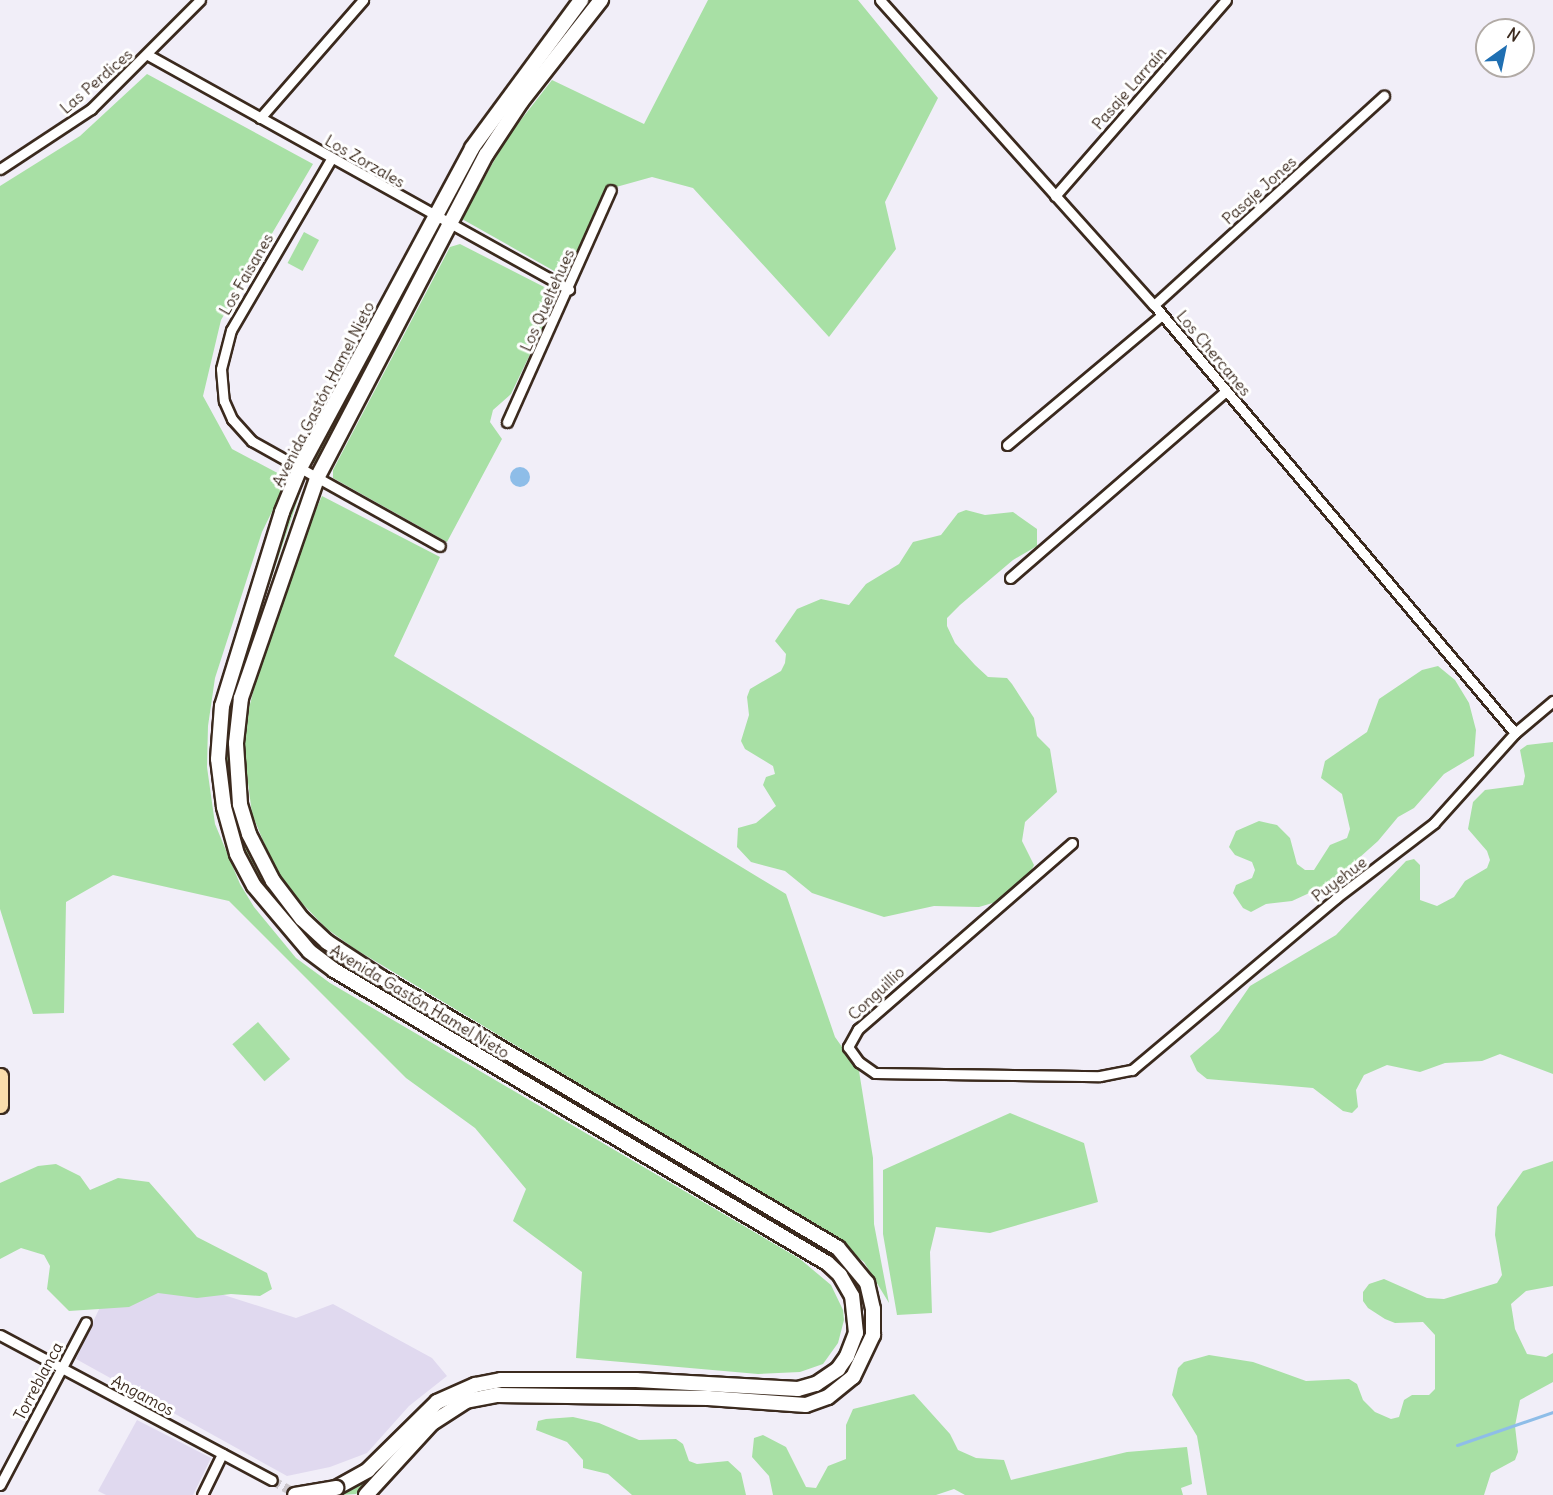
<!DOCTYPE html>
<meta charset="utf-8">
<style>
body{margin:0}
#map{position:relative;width:1553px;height:1495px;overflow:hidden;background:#f1eef8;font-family:Delius,sans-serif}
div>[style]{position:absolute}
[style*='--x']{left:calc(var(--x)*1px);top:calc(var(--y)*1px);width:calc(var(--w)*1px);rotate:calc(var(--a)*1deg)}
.built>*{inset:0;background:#e0d9ef}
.green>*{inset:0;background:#a8e0a5;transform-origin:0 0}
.water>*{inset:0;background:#8ebde8}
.round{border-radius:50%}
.stream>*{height:3px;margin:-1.5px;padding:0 1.5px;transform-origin:1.5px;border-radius:1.5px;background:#8ebde8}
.minor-tunnel>*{height:9px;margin-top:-4.5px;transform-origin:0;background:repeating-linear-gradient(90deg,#cdc7cc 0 9px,transparent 0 13.5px)}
.roads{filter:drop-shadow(2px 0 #3b2a1e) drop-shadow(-2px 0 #3b2a1e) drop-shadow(0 2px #3b2a1e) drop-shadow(0 -2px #3b2a1e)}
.minor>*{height:9px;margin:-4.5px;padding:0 4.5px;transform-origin:4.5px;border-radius:4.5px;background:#fff}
.secondary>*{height:14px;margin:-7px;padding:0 7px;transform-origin:7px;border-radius:7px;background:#fff}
.primary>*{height:15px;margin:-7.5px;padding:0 7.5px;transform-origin:7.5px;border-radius:7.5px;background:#faddab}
.bridges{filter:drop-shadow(2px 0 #3b2a1e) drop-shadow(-2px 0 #3b2a1e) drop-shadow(0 2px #3b2a1e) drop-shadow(0 -2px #3b2a1e)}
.secondary-bridge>*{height:14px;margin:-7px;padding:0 7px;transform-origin:7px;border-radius:7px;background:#fff}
span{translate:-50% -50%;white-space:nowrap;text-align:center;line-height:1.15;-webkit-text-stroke:6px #fff;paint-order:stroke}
.street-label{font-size:16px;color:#3b2a1e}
.north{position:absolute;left:1475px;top:18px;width:60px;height:60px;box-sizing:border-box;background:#fff;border:2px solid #b1aaa5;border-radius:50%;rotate:33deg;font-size:16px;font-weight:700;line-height:24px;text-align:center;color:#3b2a1e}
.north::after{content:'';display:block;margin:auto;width:21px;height:27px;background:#1f6fb2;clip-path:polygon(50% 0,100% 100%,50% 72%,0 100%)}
</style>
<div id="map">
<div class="built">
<i style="clip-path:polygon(124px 1255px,205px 1289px,296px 1318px,333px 1304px,432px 1358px,447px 1376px,409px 1406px,367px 1453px,330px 1467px,287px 1476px,76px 1359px)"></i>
<i style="clip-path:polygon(137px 1420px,211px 1458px,193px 1495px,106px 1495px,98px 1491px)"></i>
</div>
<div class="green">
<i style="clip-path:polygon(588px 0,595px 0,517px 99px,317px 465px,312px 462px,478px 149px)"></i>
<i style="clip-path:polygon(708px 0,858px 0,938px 98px,885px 202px,896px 249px,829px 337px,693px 188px,652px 177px,609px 189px,570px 275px,563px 276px,462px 219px,506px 139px,552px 80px,644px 124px)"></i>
<i style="clip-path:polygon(147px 74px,313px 164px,221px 320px,203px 396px,232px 449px,285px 477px,286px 483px,262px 532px,215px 678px,208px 726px,207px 767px,215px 824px,240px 884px,254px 907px,296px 958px,330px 983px,800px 1259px,831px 1285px,843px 1310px,844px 1320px,838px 1343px,823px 1364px,800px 1372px,758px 1374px,576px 1358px,582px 1272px,513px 1221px,526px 1189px,475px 1128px,406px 1078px,229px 901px,113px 875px,66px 902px,64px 1013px,33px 1014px,0 909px,0 186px,80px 136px)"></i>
<i style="left:304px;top:232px;width:17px;height:35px;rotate:28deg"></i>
<i style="clip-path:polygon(460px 244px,552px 291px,556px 300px,511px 394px,493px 410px,490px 422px,502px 439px,447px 542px,333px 478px,333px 470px,450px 247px)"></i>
<i style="clip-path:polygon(301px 490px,249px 645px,229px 722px,229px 786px,235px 818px,257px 870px,287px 914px,329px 953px,701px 1177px,699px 1180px,331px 959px,306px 940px,271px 901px,255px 876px,232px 817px,223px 764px,225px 716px,253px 617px,288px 517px)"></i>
<i style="clip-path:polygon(322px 496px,440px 557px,394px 656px,786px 894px,835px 1037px,859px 1071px,873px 1158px,874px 1224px,889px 1303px,864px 1262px,817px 1226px,355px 949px,327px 929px,292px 893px,272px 862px,252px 814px,244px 751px,249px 708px,262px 658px,296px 554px)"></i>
<i style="clip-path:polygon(966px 510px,985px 515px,1013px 512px,1037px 529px,1037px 546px,1013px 560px,960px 605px,947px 618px,947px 626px,955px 643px,975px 665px,988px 677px,1007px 678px,1012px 684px,1034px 718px,1037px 736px,1050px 749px,1057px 792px,1025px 822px,1022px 841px,1034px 865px,1026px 881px,1006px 899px,979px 907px,934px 906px,884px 917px,812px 893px,785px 871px,751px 862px,737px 847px,738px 828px,756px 823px,776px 806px,763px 785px,766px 777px,775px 774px,773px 766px,745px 749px,741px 741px,749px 715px,747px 697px,750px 689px,781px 671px,785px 663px,786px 654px,775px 641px,797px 609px,821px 599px,849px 605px,866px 584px,899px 564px,913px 542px,941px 535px,958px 513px)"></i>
<i style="clip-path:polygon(1438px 666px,1455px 680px,1469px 703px,1476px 730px,1474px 756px,1444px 774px,1414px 808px,1398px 817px,1378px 841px,1331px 883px,1292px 901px,1266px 904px,1251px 912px,1243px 908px,1233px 893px,1236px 885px,1252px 878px,1255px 870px,1252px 862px,1235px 855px,1229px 847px,1236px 831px,1259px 821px,1277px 825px,1290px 838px,1297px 864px,1305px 870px,1314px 870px,1330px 845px,1347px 838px,1350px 829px,1342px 794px,1321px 778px,1325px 761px,1367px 732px,1379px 699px,1422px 670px)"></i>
<i style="clip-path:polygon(1553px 742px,1553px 1074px,1500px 1054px,1482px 1061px,1445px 1063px,1420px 1072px,1387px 1065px,1364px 1075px,1356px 1090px,1358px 1107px,1352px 1113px,1343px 1111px,1313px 1088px,1207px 1079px,1197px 1071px,1190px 1056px,1219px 1031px,1250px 986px,1336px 935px,1406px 861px,1414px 859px,1420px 865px,1420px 900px,1437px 906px,1454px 897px,1465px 881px,1487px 868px,1490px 860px,1487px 851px,1468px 829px,1473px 802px,1485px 790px,1523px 785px,1525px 776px,1520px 750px,1527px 745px)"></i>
<i style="left:258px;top:1022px;width:49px;height:34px;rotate:49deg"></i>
<i style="clip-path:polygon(1010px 1113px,1084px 1143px,1098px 1202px,990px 1233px,936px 1227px,930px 1252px,932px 1313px,897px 1315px,883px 1234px,883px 1170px)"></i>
<i style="clip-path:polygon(1553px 1161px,1553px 1286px,1526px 1291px,1511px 1304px,1515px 1329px,1527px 1354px,1546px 1357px,1553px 1353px,1553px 1382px,1520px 1400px,1515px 1426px,1518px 1452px,1515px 1460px,1491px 1473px,1484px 1495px,1207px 1495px,1197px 1436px,1172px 1395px,1178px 1368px,1184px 1362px,1209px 1355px,1253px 1362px,1306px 1381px,1349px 1379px,1357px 1384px,1363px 1400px,1375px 1412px,1391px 1419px,1399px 1417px,1404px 1400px,1412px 1395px,1429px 1395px,1435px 1389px,1435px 1335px,1423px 1322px,1395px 1323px,1385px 1319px,1368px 1308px,1363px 1301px,1363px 1292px,1369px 1284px,1384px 1279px,1427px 1298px,1444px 1299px,1497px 1283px,1502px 1275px,1495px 1235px,1497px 1207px,1523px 1171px)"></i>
<i style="clip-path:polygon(56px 1164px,80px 1176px,90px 1190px,118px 1178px,149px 1182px,197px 1237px,267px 1273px,272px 1289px,260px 1296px,231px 1294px,197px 1298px,158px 1293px,129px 1307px,69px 1311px,47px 1289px,50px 1266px,44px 1255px,21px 1248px,0 1259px,0 1183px,38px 1166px)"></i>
<i style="clip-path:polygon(491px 1387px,668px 1387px,791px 1396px,666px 1391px,471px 1396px,356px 1494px,339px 1495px,365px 1482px,379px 1470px,423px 1419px,460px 1395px)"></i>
<i style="clip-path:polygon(914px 1394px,950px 1434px,958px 1450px,976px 1458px,1004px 1460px,1011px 1480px,1127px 1452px,1187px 1447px,1192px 1484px,1181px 1488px,1183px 1495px,965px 1495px,954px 1489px,936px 1495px,773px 1495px,769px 1476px,752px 1457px,754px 1438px,763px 1435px,786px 1447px,806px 1487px,816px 1488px,828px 1466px,846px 1459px,846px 1425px,853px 1409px)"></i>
<i style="clip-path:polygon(573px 1417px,599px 1423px,639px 1440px,676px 1439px,683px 1444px,689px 1461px,697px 1464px,728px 1461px,741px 1473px,746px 1495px,632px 1495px,608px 1474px,583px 1468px,583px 1460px,567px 1442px,536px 1430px,538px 1421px,546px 1419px)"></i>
</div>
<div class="water">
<i class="round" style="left:510px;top:467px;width:20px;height:20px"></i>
</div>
<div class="stream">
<i style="--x:1457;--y:1445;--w:102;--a:-19"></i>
</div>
<div class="minor-tunnel">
<i style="--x:272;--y:1480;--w:31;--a:29"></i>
</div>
<div class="roads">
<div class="minor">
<i style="--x:880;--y:0;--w:410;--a:48.1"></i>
<i style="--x:1154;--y:305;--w:560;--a:49.85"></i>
<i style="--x:148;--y:55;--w:482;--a:29.1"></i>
<i style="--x:260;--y:118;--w:157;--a:-48.9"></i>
<i style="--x:331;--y:159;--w:198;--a:120.3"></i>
<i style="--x:231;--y:330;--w:40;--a:104.4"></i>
<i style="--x:221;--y:369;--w:32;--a:85"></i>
<i style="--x:224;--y:401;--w:20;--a:66"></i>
<i style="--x:232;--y:419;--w:30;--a:48"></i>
<i style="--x:252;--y:441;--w:215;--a:29.2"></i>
<i style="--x:0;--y:169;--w:109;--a:-33.4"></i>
<i style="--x:91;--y:109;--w:154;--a:-45"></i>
<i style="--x:1055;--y:196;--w:260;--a:-48.9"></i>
<i style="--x:1154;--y:305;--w:311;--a:-42.3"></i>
<i style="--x:507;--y:422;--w:254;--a:-65.9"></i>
<i style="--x:1007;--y:445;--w:202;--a:-40"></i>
<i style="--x:1010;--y:578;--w:286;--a:-40.9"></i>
<i style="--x:1072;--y:843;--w:284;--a:139"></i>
<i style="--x:858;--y:1029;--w:21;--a:119"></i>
<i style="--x:848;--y:1047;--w:19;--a:54"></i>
<i style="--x:859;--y:1062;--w:19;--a:35"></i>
<i style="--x:875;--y:1073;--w:225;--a:0.8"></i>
<i style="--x:1100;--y:1076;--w:33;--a:-11"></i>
<i style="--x:1132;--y:1070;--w:267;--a:-40.1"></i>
<i style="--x:1336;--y:898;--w:123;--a:-37.4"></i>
<i style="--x:1434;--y:823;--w:121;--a:-48"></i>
<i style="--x:1515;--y:733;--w:50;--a:-40.1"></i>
<i style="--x:0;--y:1335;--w:308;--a:28.1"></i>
<i style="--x:0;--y:1485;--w:184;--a:-62.2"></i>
<i style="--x:202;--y:1495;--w:46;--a:-64"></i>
</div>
<div class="secondary">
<i style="--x:336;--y:1488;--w:37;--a:-29"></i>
<i style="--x:368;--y:1470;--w:97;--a:-44.6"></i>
<i style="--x:437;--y:1402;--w:42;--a:-24.1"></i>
<i style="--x:475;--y:1385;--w:26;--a:-11"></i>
<i style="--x:501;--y:1380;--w:135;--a:0"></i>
<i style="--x:636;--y:1380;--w:162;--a:3.2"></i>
<i style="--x:798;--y:1389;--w:19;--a:-16"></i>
<i style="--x:816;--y:1384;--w:27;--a:-34"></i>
<i style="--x:838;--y:1369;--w:16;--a:-55"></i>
<i style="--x:847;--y:1356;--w:25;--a:-69"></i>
<i style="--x:856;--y:1333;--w:37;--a:-96"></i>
<i style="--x:852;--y:1296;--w:24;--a:-120"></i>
<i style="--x:840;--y:1275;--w:18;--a:-137"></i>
<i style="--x:827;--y:1263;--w:573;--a:-149.28"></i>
<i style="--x:334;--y:970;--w:31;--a:-143"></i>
<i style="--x:309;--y:951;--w:85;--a:-130.2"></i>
<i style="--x:254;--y:886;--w:36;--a:-118"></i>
<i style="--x:237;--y:854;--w:49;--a:-105.5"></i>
<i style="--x:224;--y:807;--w:48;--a:-97.1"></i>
<i style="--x:218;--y:759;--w:53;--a:-85.7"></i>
<i style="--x:222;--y:706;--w:203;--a:-72.8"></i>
<i style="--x:282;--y:512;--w:48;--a:-67.8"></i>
<i style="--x:300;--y:468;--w:363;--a:-61.7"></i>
<i style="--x:472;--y:148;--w:184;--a:-53.6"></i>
<i style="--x:366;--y:1495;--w:98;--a:-47.5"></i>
<i style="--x:432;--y:1423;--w:40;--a:-32.9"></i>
<i style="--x:466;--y:1401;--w:32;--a:-11"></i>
<i style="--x:497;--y:1395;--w:211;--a:0.8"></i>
<i style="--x:708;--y:1398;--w:98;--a:4.1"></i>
<i style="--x:806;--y:1405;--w:23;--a:-20"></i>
<i style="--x:828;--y:1397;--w:32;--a:-39"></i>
<i style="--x:853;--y:1377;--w:47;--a:-64.5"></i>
<i style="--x:873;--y:1335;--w:26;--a:-90"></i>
<i style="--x:873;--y:1309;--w:27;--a:-103"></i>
<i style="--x:867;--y:1283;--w:45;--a:-129.6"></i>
<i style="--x:838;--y:1248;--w:530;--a:-149.37"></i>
<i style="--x:382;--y:978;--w:66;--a:-146.8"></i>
<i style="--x:327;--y:942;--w:34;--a:-137"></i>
<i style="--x:302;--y:919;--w:48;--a:-127.3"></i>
<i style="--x:273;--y:881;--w:53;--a:-117.1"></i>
<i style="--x:249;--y:834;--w:31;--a:-107"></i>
<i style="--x:240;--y:804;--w:61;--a:-93.8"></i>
<i style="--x:236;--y:743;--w:45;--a:-83.7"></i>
<i style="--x:241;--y:698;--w:233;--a:-70.9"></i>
<i style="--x:317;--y:478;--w:365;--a:-62.4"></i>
<i style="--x:486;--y:155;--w:64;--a:-56.6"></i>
<i style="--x:521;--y:102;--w:130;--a:-51.9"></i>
</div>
<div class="primary">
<i style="--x:0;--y:1076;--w:29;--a:90"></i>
</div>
</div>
<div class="bridges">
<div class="secondary-bridge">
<i style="--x:295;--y:1495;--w:42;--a:-9.7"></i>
</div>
</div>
<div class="street-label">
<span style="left:96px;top:81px;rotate:-41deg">Las Perdices</span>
<span style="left:1129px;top:88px;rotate:-49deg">Pasaje Larraín</span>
<span style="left:365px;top:161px;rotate:30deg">Los Zorzales</span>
<span style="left:1259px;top:190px;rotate:-42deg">Pasaje Jones</span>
<span style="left:246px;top:274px;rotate:-60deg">Los Faisanes</span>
<span style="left:547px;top:300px;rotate:-66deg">Los Queltehues</span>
<span style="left:1214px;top:353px;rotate:50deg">Los Chercanes</span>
<span style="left:323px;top:394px;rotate:-63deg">Avenida Gastón Hamel Nieto</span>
<span style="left:1339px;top:879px;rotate:-37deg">Puyehue</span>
<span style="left:876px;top:993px;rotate:-43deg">Conguillio</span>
<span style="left:420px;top:1001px;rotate:31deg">Avenida Gastón Hamel Nieto</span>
<span style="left:38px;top:1381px;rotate:-62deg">Torreblanca</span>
<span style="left:143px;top:1395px;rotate:28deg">Angamos</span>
</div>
<div class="north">N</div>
</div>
